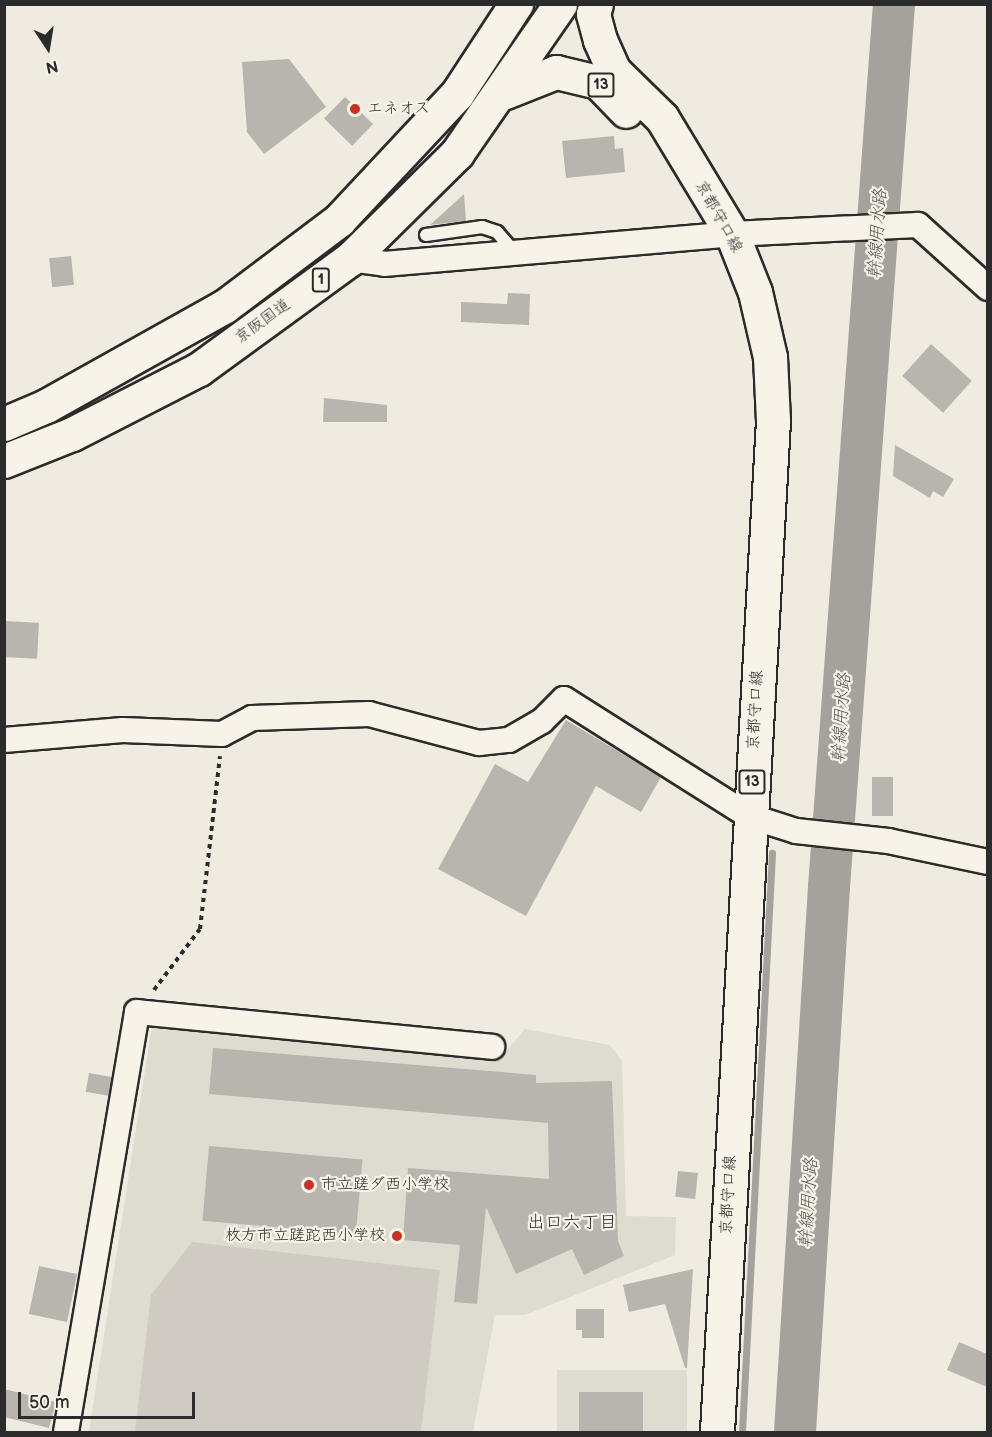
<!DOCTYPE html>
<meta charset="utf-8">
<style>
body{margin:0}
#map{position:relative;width:992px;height:1437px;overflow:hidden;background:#efebe0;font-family:"Balsamiq Sans","Klee One",sans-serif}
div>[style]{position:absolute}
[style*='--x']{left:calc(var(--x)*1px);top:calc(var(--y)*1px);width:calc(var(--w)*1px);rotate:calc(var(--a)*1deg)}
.built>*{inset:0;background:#dedbd1;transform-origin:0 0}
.green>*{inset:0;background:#cfcbc2}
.stream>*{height:7px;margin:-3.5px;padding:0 3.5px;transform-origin:3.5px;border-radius:3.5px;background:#a4a29a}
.river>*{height:42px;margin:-21px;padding:0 21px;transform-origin:21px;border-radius:21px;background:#a4a29a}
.building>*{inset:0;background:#b8b5ae;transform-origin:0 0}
.path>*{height:4px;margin-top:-2px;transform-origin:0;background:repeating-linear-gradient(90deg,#2b2b2b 0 4.5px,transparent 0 9px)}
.roads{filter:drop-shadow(2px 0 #2b2b2b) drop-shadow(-2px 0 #2b2b2b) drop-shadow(0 2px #2b2b2b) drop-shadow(0 -2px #2b2b2b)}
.lane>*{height:12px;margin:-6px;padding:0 6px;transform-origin:6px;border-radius:6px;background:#f7f3e8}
.street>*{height:24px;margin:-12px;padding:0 12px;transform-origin:12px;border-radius:12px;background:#f7f3e8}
.primary>*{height:33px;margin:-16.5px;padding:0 16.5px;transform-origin:16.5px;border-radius:16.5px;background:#f7f3e8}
.highway>*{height:33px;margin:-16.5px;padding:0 16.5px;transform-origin:16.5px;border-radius:16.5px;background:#f7f3e8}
.dots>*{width:16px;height:16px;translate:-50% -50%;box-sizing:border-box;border:3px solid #f7f3e8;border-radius:50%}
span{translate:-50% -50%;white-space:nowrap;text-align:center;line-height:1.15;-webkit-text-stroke:4.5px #f7f3e8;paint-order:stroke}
.shield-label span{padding:2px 4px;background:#f7f3e8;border:2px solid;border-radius:4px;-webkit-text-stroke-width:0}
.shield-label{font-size:15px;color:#2b2b2b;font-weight:700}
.poi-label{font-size:16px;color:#2b2b2b}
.left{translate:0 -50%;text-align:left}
.right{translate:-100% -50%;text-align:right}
.street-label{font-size:16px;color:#2b2b2b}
.water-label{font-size:18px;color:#555552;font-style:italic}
.neighbourhood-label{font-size:18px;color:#2b2b2b}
.frame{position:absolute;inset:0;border:6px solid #2b2b2b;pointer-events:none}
.north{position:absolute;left:18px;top:18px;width:60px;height:60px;-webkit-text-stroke:4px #f7f3e8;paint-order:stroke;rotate:168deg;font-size:16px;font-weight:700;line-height:24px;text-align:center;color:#2b2b2b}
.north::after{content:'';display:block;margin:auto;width:21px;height:27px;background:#2b2b2b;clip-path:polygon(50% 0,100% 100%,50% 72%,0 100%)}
.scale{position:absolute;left:18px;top:1392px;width:177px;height:27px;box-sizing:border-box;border:3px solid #2b2b2b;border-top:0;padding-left:8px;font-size:18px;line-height:21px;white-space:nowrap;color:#2b2b2b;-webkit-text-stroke:4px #f7f3e8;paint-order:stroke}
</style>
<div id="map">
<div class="built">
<i style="clip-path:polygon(152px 1025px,504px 1053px,525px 1029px,610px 1045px,622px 1061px,626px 1216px,676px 1217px,675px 1255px,525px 1315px,495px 1315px,473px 1432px,89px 1432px)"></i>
<i style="left:557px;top:1370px;width:130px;height:62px"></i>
</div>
<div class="green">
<i style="clip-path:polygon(192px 1242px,440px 1270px,421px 1432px,135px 1432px,151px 1295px)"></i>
</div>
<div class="stream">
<i style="--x:742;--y:1432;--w:580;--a:-87.03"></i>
</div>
<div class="river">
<i style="--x:795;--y:1432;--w:546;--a:-86.43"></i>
<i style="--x:829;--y:887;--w:885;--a:-85.79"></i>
</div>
<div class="building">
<i style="clip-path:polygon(289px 59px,326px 107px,264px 154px,247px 132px,242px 62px)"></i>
<i style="left:345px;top:97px;width:39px;height:30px;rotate:44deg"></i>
<i style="clip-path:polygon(614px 136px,615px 149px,623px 148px,625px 172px,566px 178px,562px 141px)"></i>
<i style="clip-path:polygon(464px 194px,466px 221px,430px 225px)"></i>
<i style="left:71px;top:256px;width:29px;height:22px;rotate:84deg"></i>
<i style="clip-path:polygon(508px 293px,530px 294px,529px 325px,461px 322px,461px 302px,507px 304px)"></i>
<i style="left:931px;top:344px;width:55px;height:43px;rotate:42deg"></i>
<i style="clip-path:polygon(324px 398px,387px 405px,387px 422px,323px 422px)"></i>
<i style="clip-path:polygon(895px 445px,954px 479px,943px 497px,933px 491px,930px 498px,893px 476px)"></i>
<i style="left:4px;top:621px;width:35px;height:36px;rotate:3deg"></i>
<i style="clip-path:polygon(566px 720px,661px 777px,641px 812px,596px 786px,526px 916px,438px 869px,495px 764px,528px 782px)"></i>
<i style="left:872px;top:777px;width:21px;height:39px"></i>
<i style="clip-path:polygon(213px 1048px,536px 1075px,536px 1083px,612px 1081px,618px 1241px,624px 1256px,584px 1275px,572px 1249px,516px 1274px,486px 1207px,477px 1304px,454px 1302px,460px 1245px,403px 1240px,408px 1168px,549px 1179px,548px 1123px,209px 1094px)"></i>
<i style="left:89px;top:1073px;width:23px;height:19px;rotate:10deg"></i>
<i style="left:209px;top:1146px;width:154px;height:75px;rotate:5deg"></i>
<i style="left:678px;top:1171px;width:20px;height:26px;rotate:6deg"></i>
<i style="left:39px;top:1266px;width:39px;height:49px;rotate:12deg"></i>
<i style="clip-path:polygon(693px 1269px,687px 1368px,685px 1368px,665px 1304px,629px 1312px,623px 1285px)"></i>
<i style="clip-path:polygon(576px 1309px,604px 1309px,604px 1338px,582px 1338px,582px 1330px,576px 1330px)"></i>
<i style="clip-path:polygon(959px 1342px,987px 1354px,987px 1387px,947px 1370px)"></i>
<i style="clip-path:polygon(4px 1389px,56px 1402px,49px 1428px,4px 1417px)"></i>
<i style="left:579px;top:1392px;width:64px;height:40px"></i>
</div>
<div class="path">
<i style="--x:154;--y:990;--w:76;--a:-53"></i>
<i style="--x:200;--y:929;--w:174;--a:-83.4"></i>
</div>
<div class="roads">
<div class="lane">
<i style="--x:426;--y:235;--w:57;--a:-8.1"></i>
<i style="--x:482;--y:227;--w:16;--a:18"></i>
<i style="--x:497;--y:232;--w:28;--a:49"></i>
</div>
<div class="street">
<i style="--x:350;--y:259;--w:34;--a:8"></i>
<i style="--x:384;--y:264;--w:349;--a:-4.9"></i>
<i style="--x:732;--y:234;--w:186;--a:-2.8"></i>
<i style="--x:918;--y:225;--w:94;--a:42"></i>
<i style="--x:4;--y:740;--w:119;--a:-4.8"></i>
<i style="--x:123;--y:730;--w:99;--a:2.3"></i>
<i style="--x:222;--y:734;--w:34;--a:-28"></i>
<i style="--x:252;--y:718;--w:117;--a:-2"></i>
<i style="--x:369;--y:714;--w:114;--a:14.8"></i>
<i style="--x:479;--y:743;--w:30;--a:-6"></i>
<i style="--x:509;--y:740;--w:38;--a:-30"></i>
<i style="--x:542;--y:721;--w:31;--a:-45"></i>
<i style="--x:564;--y:699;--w:219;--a:32.3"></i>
<i style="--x:749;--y:816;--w:49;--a:17.7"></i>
<i style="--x:796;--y:831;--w:93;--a:6.2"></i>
<i style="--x:888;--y:841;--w:102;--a:11.9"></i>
<i style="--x:66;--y:1432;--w:426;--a:-80.4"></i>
<i style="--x:137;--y:1012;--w:357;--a:5.6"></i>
</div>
<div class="primary">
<i style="--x:596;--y:4;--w:10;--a:107"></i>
<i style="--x:593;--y:14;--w:27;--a:75"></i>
<i style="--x:600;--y:40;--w:34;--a:66"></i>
<i style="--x:614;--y:71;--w:67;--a:44.4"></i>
<i style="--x:662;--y:118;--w:135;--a:58.9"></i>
<i style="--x:732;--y:234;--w:62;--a:68.4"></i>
<i style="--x:755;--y:292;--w:67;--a:77"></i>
<i style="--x:770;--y:357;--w:63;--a:87.3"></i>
<i style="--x:773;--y:420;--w:1014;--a:93.17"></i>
<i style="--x:503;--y:93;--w:57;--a:-21.6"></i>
<i style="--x:556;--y:72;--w:43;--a:13.4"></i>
<i style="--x:598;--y:82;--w:40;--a:46"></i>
</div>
<div class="highway">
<i style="--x:4;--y:424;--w:46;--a:-23.2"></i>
<i style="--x:46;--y:406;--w:205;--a:-29.2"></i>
<i style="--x:225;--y:306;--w:143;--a:-37"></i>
<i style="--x:339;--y:220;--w:173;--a:-46.9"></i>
<i style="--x:457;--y:94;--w:108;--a:-56.8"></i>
<i style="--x:4;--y:461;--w:73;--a:-21.7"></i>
<i style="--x:72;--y:434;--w:143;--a:-27.1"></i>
<i style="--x:199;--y:369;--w:187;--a:-36.1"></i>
<i style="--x:350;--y:259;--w:151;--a:-44.7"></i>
<i style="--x:457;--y:153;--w:181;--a:-55.3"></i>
</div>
</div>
<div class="dots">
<i style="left:355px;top:109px;background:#c8321e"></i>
<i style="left:309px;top:1185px;background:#c8321e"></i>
<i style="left:397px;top:1236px;background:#c8321e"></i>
</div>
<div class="shield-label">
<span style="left:601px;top:85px">13</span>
<span style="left:321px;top:280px">1</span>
<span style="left:752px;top:782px">13</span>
</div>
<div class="poi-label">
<span class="left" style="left:367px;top:109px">エネオス</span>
<span class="left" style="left:321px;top:1185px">市立蹉ダ西小学校</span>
<span class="right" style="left:385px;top:1236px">枚方市立蹉跎西小学校</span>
</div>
<div class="street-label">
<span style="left:718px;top:217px;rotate:61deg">京都守口線</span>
<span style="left:263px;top:322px;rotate:-36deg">京阪国道</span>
<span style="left:756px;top:710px;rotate:-87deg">京都守口線</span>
<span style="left:729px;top:1195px;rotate:-87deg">京都守口線</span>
</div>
<div class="water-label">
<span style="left:878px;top:234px;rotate:-86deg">幹線用水路</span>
<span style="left:842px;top:718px;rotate:-86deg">幹線用水路</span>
<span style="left:809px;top:1203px;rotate:-86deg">幹線用水路</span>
</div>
<div class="neighbourhood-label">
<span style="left:572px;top:1223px">出口六丁目</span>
</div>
<div class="frame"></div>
<div class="north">N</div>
<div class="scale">50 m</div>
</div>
